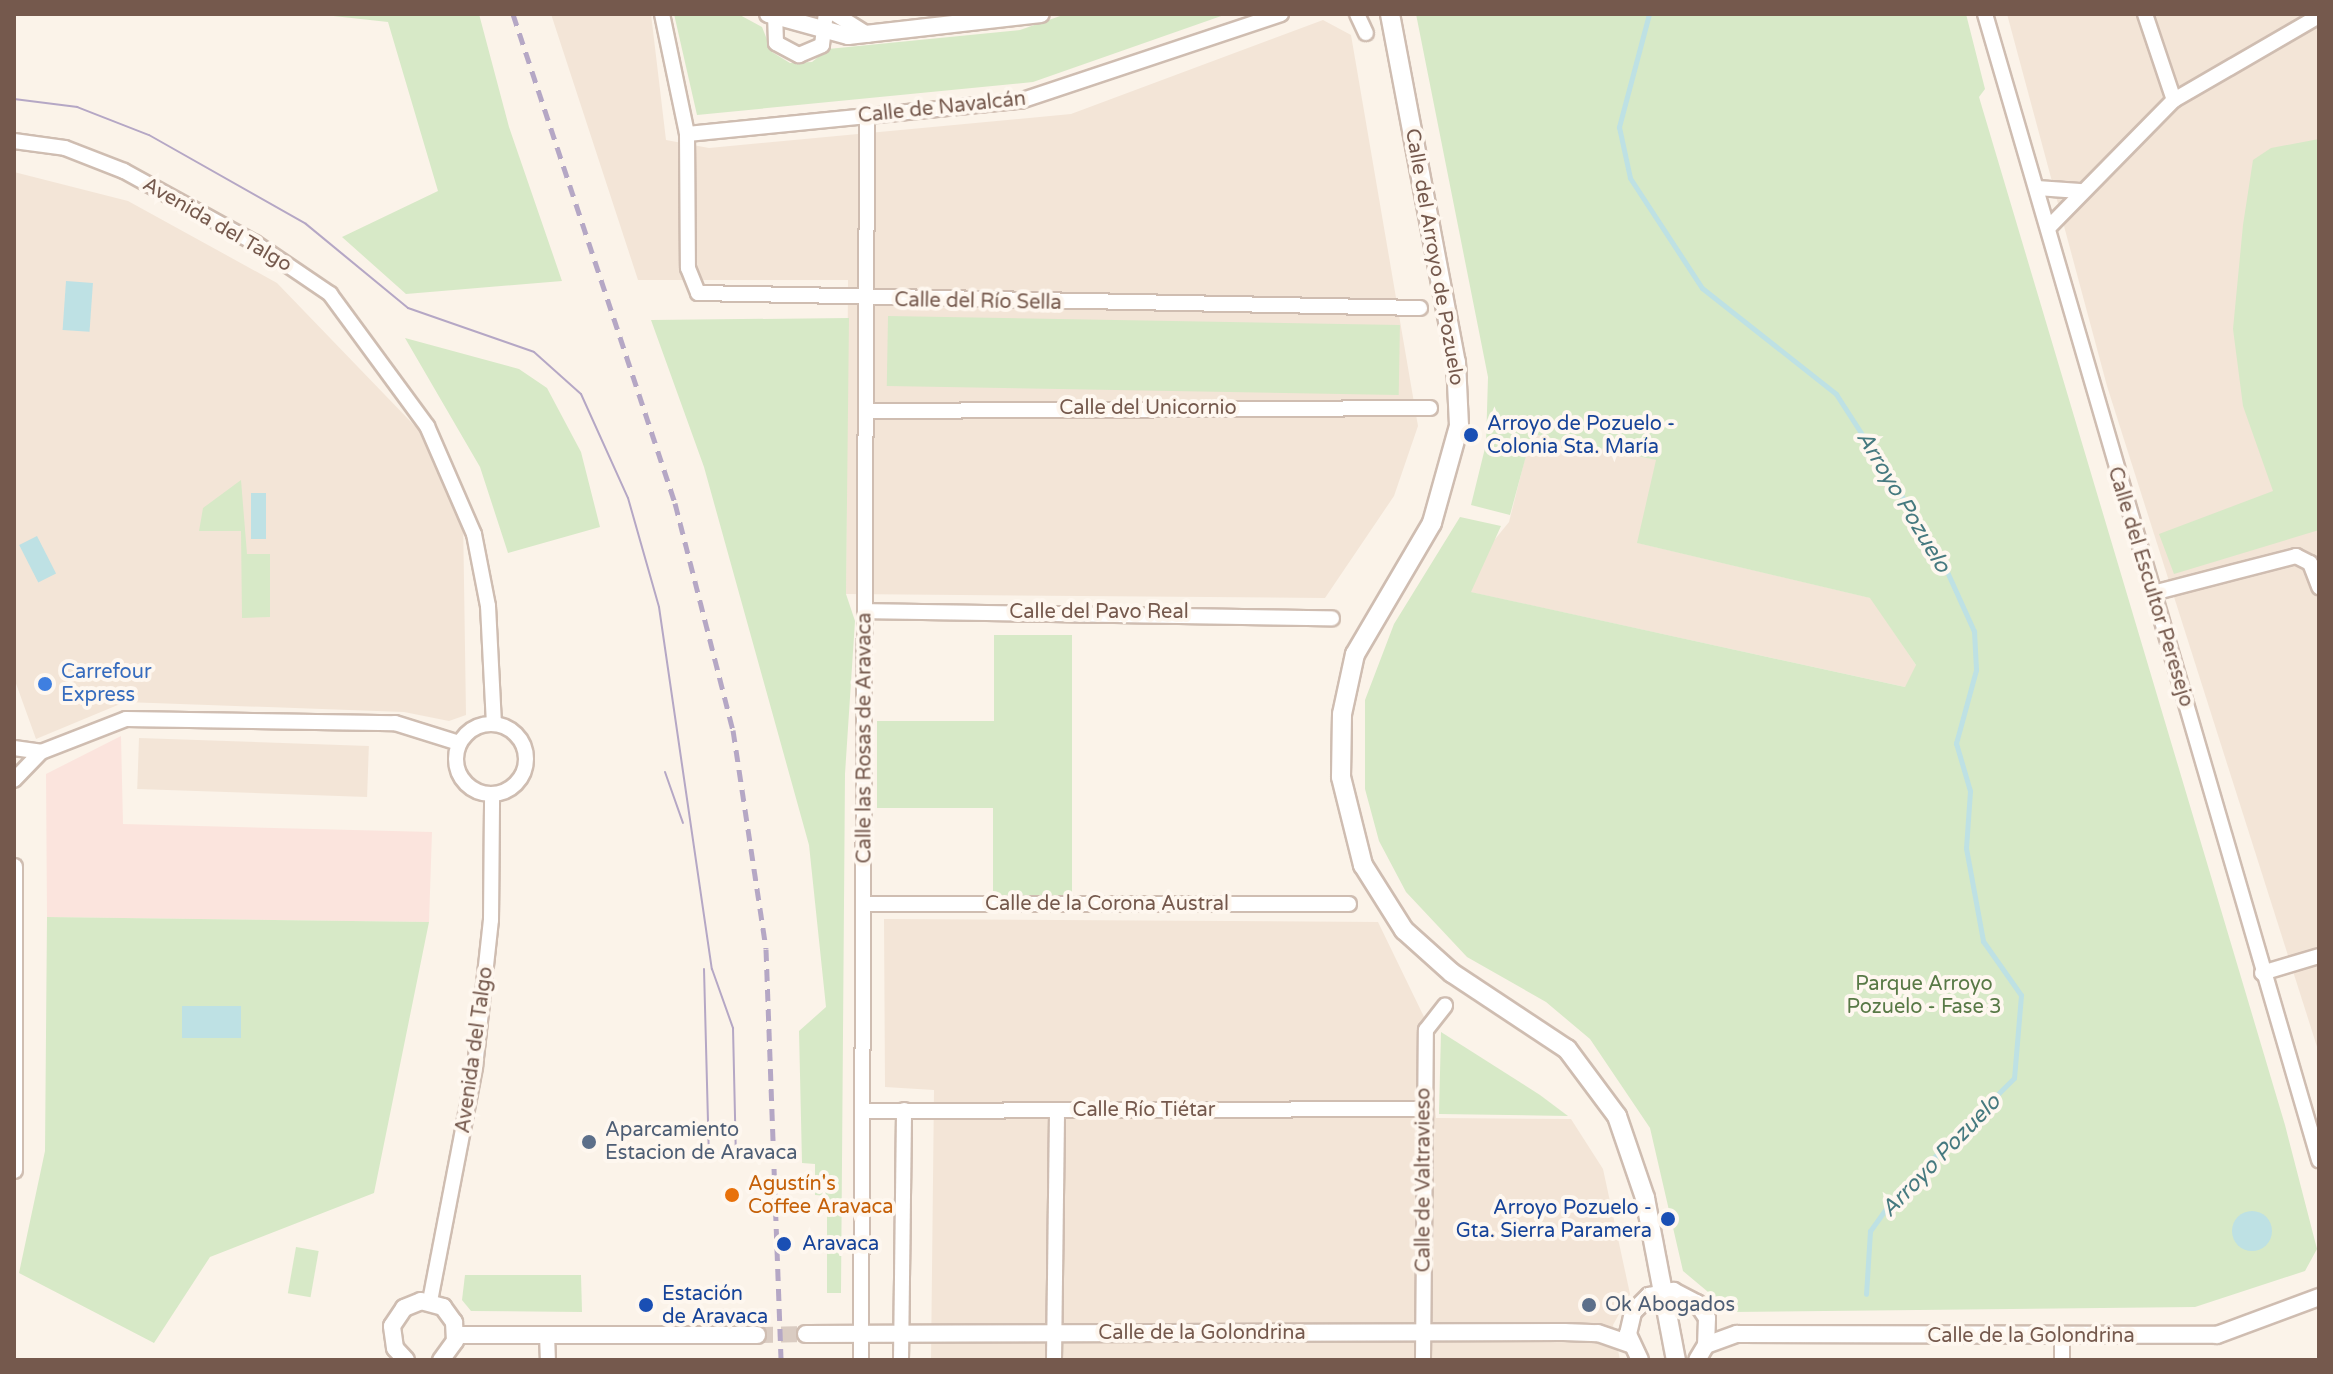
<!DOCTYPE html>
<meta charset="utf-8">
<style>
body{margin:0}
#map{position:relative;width:2333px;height:1374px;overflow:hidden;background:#fbf3e9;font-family:"Varela Round",sans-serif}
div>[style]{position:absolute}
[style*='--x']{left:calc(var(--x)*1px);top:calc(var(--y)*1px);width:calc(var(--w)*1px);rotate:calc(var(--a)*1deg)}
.residential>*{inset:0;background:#f3e5d7;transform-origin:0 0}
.commercial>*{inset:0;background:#fbe4dd}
.green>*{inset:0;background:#d7e9c7;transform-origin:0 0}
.water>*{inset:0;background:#bee1e4;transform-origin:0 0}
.round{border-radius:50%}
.stream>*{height:5px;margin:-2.5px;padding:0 2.5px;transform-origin:2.5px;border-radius:2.5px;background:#bee1e4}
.tertiary-tunnel>*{height:16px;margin-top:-8px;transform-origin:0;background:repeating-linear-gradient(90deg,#daccc2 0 16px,transparent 0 24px)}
.roads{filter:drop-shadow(2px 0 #cfbdb1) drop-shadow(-2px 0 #cfbdb1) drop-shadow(0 2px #cfbdb1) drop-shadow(0 -2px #cfbdb1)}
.minor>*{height:14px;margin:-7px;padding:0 7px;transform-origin:7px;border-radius:7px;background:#fff}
.minor>.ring{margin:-7px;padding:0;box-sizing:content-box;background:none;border:14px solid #fff;border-radius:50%}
.tertiary>*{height:16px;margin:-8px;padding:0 8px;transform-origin:8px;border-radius:8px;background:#fff}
.secondary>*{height:18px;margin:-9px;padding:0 9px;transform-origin:9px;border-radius:9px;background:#fff}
.tram>*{height:2px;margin:-1px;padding:0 1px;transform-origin:1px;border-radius:1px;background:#b5a7c5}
.rail>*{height:5px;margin-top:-2.5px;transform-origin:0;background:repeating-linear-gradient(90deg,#b5a7c5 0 12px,transparent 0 20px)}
.dots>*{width:22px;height:22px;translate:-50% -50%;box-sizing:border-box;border:4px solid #fef7ef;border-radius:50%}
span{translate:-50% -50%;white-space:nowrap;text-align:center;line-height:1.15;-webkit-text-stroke:8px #fef7ef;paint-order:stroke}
.street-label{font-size:20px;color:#75594d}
.transit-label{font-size:20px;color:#164399}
.left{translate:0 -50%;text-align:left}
.right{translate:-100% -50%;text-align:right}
.shop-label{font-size:20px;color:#366cbe}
.park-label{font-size:20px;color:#587946}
.service-label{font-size:20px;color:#4e5e75}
.food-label{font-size:20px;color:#c56008}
.water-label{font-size:22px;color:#45797f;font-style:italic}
.frame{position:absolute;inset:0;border:16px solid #75594d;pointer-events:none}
</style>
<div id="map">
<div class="residential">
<i style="clip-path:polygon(551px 14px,651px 14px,666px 140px,709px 148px,1071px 114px,1323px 20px,1351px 35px,1418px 426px,1394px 496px,1325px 598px,846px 594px,848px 280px,638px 280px)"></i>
<i style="clip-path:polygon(2007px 14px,2319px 14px,2319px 1053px,2107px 386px)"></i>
<i style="clip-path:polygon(14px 172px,128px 201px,277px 283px,439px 451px,463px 515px,466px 715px,449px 721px,404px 712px,125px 702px,36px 739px,14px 678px)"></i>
<i style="clip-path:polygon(1531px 434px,1657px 460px,1638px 543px,1871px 598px,1916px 665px,1914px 678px,1905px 687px,1470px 592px,1483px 554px,1509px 522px)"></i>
<i style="left:139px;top:738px;width:230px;height:51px;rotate:2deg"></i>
<i style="clip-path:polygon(884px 919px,1378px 922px,1427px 1023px,1436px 1118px,1571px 1119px,1603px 1169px,1630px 1294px,1613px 1325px,1620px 1360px,931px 1360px,934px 1090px,885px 1087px)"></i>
</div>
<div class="commercial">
<i style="clip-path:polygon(121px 736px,123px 824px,432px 832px,429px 922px,47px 917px,46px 774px)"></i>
</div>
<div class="green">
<i style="clip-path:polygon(315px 14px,479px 14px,509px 127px,562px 281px,406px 294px,342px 237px,438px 191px,388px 22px)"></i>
<i style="clip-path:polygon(674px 14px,738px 14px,762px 27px,772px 52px,790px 63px,812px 62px,828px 49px,1020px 30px,1066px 14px,1227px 14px,1033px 82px,697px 115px)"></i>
<i style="clip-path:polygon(1416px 14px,1966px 14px,1985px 89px,1979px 97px,2285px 1125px,2317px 1249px,2305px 1271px,2195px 1307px,1732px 1312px,1683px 1271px,1650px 1128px,1590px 1039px,1546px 1002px,1467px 957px,1406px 892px,1379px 841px,1365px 789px,1365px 700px,1394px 624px,1460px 517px,1501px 526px,1471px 592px,1905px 687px,1916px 665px,1870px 598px,1637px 543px,1656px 460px,1532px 434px,1510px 515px,1471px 505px,1486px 444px,1488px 377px)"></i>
<i style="clip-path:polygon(2319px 139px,2319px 530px,2174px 574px,2159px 534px,2273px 491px,2243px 406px,2233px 329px,2243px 225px,2253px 160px,2271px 148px)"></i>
<i style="left:888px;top:316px;width:512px;height:70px;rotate:1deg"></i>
<i style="clip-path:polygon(849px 318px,846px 594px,855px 621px,845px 774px,841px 1293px,827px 1293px,827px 1196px,815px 1195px,815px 1164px,802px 1163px,799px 1031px,826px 1007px,809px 845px,704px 467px,651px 320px)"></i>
<i style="clip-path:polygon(405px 338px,519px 369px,547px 388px,581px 452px,600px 527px,508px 553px,480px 467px)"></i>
<i style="clip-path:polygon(241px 480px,247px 554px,270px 554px,270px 617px,242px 618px,241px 531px,199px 531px,203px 508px)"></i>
<i style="clip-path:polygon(994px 635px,1072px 635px,1072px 900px,993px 900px,993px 808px,877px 808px,877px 721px,994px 721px)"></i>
<i style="clip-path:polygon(47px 917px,429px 922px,374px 1193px,210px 1257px,154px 1343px,19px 1273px,45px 1151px)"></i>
<i style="clip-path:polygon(1441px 1032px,1540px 1095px,1568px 1116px,1439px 1114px)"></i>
<i style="left:296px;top:1247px;width:23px;height:47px;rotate:10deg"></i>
<i style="clip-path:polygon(465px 1275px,581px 1275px,582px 1312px,471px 1311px,462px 1300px)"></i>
</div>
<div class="water">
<i style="left:66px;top:281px;width:27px;height:49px;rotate:4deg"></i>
<i style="left:251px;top:493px;width:15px;height:46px"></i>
<i style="left:37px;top:536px;width:42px;height:20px;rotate:63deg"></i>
<i style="left:182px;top:1006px;width:59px;height:32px"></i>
<i class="round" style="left:2232px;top:1211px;width:40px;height:40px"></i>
</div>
<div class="stream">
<i style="--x:1649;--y:14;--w:117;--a:104.9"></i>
<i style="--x:1619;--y:127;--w:52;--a:77.8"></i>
<i style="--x:1630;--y:178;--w:131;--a:56.8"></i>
<i style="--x:1702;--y:288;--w:171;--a:38.3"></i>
<i style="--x:1836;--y:394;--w:190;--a:57.2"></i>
<i style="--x:1939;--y:554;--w:85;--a:65.6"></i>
<i style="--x:1974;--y:631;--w:39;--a:87"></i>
<i style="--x:1976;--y:670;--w:76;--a:105.3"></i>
<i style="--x:1956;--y:743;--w:50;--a:73.7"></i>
<i style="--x:1970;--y:791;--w:57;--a:94"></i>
<i style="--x:1966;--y:848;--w:95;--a:79.6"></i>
<i style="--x:1983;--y:941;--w:66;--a:54.9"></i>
<i style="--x:2021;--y:995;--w:83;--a:94.8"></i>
<i style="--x:2014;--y:1078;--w:168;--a:135.2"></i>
<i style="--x:1895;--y:1196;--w:43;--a:125.5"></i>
<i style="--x:1870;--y:1231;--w:63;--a:93.6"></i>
</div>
<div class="tertiary-tunnel">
<i style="--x:757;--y:1335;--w:49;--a:-1.2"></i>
</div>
<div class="roads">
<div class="minor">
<i style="--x:662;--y:14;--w:123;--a:78.2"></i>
<i style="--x:687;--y:134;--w:134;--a:89.6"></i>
<i style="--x:688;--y:268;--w:27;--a:68"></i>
<i style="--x:698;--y:293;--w:722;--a:1.19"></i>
<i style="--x:775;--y:14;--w:29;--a:88"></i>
<i style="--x:776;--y:43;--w:26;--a:28"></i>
<i style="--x:799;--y:55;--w:25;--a:-23"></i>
<i style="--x:822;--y:45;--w:31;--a:-83"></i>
<i style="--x:835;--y:14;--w:39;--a:32"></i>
<i style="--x:1357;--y:14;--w:21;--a:65"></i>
<i style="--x:1985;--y:14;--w:1194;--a:73.75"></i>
<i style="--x:2145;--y:14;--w:91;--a:71.4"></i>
<i style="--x:687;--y:134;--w:335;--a:-5.7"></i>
<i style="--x:1020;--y:101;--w:275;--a:-18.4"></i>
<i style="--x:14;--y:141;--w:51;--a:7.8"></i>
<i style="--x:65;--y:148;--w:63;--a:21.3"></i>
<i style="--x:124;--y:171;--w:149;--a:28.8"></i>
<i style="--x:255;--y:243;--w:91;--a:34.2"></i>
<i style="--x:330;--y:294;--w:164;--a:53.7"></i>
<i style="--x:427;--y:426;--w:118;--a:66.5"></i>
<i style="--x:474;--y:534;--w:73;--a:79"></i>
<i style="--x:488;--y:606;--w:118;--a:87.1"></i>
<i style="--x:2037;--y:188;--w:43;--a:4"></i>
<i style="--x:2048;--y:228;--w:180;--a:-45.5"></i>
<i style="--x:2174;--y:100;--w:168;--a:-30.1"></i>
<i style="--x:866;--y:411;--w:564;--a:-0.3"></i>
<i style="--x:2153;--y:593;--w:148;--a:-14.5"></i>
<i style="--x:2296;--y:556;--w:16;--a:27"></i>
<i style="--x:2310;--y:563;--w:26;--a:69"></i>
<i style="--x:865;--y:611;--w:467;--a:0.9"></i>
<i class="ring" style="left:456px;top:724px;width:56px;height:56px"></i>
<i style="--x:14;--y:748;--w:27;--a:8"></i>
<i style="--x:14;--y:780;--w:39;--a:-46"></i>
<i style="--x:41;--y:752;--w:91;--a:-21.2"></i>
<i style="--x:126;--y:719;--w:269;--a:0.9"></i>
<i style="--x:395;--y:723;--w:67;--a:17.4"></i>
<i style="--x:864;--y:904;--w:485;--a:0"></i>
<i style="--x:2262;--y:973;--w:59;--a:-16.6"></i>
<i style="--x:863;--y:1111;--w:561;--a:-0.2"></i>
<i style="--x:430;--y:1301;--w:238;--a:-79.1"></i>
<i style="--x:475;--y:1067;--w:148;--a:-83.8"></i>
<i style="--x:491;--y:920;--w:125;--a:-89.5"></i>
<i style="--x:547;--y:1334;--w:26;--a:88"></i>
<i style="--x:2062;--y:1336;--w:24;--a:90"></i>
<i style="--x:861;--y:1360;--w:1243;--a:-89.72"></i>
<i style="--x:901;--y:1360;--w:250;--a:-89.3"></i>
<i style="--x:1054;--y:1360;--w:249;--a:-89.3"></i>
<i style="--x:1423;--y:1360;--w:330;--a:-89.5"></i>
<i style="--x:1426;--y:1030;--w:31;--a:-52"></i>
</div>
<div class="tertiary">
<i style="--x:768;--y:14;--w:83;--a:15.4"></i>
<i style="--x:848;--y:36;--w:194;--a:-6.5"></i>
<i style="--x:14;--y:867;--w:303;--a:90"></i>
<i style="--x:806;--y:1334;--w:758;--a:-0.15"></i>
<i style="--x:1564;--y:1332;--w:34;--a:2"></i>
<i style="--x:1598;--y:1333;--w:34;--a:19"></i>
<i style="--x:456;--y:1335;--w:301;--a:0"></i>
<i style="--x:1706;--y:1345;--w:33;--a:-20"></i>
<i style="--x:1737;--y:1334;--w:480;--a:0.1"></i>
<i style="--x:2217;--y:1335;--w:109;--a:-20.4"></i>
<i style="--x:406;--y:1360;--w:16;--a:-133"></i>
<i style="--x:395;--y:1348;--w:22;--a:-98"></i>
<i style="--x:392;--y:1326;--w:22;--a:-56"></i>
<i style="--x:404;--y:1308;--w:18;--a:-22"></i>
<i style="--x:421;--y:1301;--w:23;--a:15"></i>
<i style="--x:443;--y:1307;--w:19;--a:54"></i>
<i style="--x:454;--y:1322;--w:19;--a:87"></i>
<i style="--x:455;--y:1341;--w:24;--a:126"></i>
<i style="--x:1640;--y:1360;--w:29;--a:-115"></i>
<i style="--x:1628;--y:1334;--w:23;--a:-77"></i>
<i style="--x:1633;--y:1312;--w:23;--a:-45"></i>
<i style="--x:1649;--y:1296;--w:25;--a:-12"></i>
<i style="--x:1673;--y:1291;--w:27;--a:27"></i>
<i style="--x:1697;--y:1303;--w:18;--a:56"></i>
<i style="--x:1707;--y:1318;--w:27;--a:92"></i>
<i style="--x:1706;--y:1345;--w:17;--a:121"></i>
</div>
<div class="secondary">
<i style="--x:1390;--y:14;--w:354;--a:79.3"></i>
<i style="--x:1456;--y:362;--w:64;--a:87.3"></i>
<i style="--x:1459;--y:426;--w:101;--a:105.6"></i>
<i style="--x:1432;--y:523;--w:152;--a:120.4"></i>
<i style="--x:1355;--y:654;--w:61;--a:102.2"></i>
<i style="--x:1342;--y:714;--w:63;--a:90.9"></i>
<i style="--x:1341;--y:777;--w:91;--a:76"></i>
<i style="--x:1363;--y:865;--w:77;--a:57.8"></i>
<i style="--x:1404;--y:930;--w:64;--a:41.9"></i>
<i style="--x:1452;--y:973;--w:138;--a:33.5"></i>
<i style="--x:1567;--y:1049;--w:84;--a:53.3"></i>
<i style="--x:1617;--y:1116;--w:87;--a:71.1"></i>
<i style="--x:1645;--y:1198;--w:165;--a:79.2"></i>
</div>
</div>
<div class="tram">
<i style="--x:14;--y:99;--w:64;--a:7.2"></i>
<i style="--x:77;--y:107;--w:77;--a:21.3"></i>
<i style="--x:149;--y:135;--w:180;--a:29.5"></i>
<i style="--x:306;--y:224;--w:132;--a:39.5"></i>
<i style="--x:408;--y:308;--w:133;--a:19.2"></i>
<i style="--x:534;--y:352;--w:63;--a:41.8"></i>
<i style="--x:581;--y:394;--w:114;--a:65.7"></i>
<i style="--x:628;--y:498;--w:113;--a:74.1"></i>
<i style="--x:659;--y:607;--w:366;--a:81.7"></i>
<i style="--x:712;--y:969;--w:63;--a:70.4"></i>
<i style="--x:733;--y:1028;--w:128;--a:88.7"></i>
<i style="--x:665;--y:772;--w:54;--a:70.6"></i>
<i style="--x:704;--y:969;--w:185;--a:88.5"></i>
</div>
<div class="rail">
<i style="--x:513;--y:14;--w:515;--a:71.67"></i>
<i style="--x:675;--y:503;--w:234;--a:75.7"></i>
<i style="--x:733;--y:730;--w:221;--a:81.4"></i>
<i style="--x:766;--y:949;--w:411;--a:87.9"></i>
</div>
<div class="dots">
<i style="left:1471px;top:435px;background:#1a4fb4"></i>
<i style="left:45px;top:684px;background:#3f7fe0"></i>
<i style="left:589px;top:1142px;background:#5c6f8a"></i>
<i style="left:732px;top:1195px;background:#e8710a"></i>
<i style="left:1668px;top:1219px;background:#1a4fb4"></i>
<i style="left:784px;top:1244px;background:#1a4fb4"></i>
<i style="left:646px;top:1305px;background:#1a4fb4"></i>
<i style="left:1589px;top:1305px;background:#5c6f8a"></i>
</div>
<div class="street-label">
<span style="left:942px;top:108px;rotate:-6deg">Calle de Navalcán</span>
<span style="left:217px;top:225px;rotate:30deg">Avenida del Talgo</span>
<span style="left:1434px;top:257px;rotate:80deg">Calle del Arroyo de Pozuelo</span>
<span style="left:978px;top:302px;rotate:1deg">Calle del Río Sella</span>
<span style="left:1148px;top:408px">Calle del Unicornio</span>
<span style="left:2150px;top:587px;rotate:73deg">Calle del Escultor Peresejo</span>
<span style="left:1099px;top:612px">Calle del Pavo Real</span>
<span style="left:865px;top:738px;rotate:-90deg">Calle las Rosas de Aravaca</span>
<span style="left:1107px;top:904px">Calle de la Corona Austral</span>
<span style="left:475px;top:1050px;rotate:-82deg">Avenida del Talgo</span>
<span style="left:1144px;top:1110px">Calle Río Tiétar</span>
<span style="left:1424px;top:1180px;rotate:-90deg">Calle de Valtravieso</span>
<span style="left:1202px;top:1333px">Calle de la Golondrina</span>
<span style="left:2031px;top:1336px">Calle de la Golondrina</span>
</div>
<div class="transit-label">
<span class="left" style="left:1487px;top:436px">Arroyo de Pozuelo -<br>Colonia Sta. María</span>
<span class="right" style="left:1652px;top:1220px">Arroyo Pozuelo -<br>Gta. Sierra Paramera</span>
<span class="left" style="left:802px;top:1244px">Aravaca</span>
<span class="left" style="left:662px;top:1306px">Estación<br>de Aravaca</span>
</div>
<div class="shop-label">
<span class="left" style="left:61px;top:684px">Carrefour<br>Express</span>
</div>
<div class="park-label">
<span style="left:1924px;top:996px">Parque Arroyo<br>Pozuelo - Fase 3</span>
</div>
<div class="service-label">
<span class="left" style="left:605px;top:1142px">Aparcamiento<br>Estacion de Aravaca</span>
<span class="left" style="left:1605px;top:1305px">Ok Abogados</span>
</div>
<div class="food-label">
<span class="left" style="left:748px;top:1196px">Agustín's<br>Coffee Aravaca</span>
</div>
<div class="water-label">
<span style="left:1903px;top:502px;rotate:59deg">Arroyo Pozuelo</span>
<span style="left:1941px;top:1156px;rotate:-46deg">Arroyo Pozuelo</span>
</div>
<div class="frame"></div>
</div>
